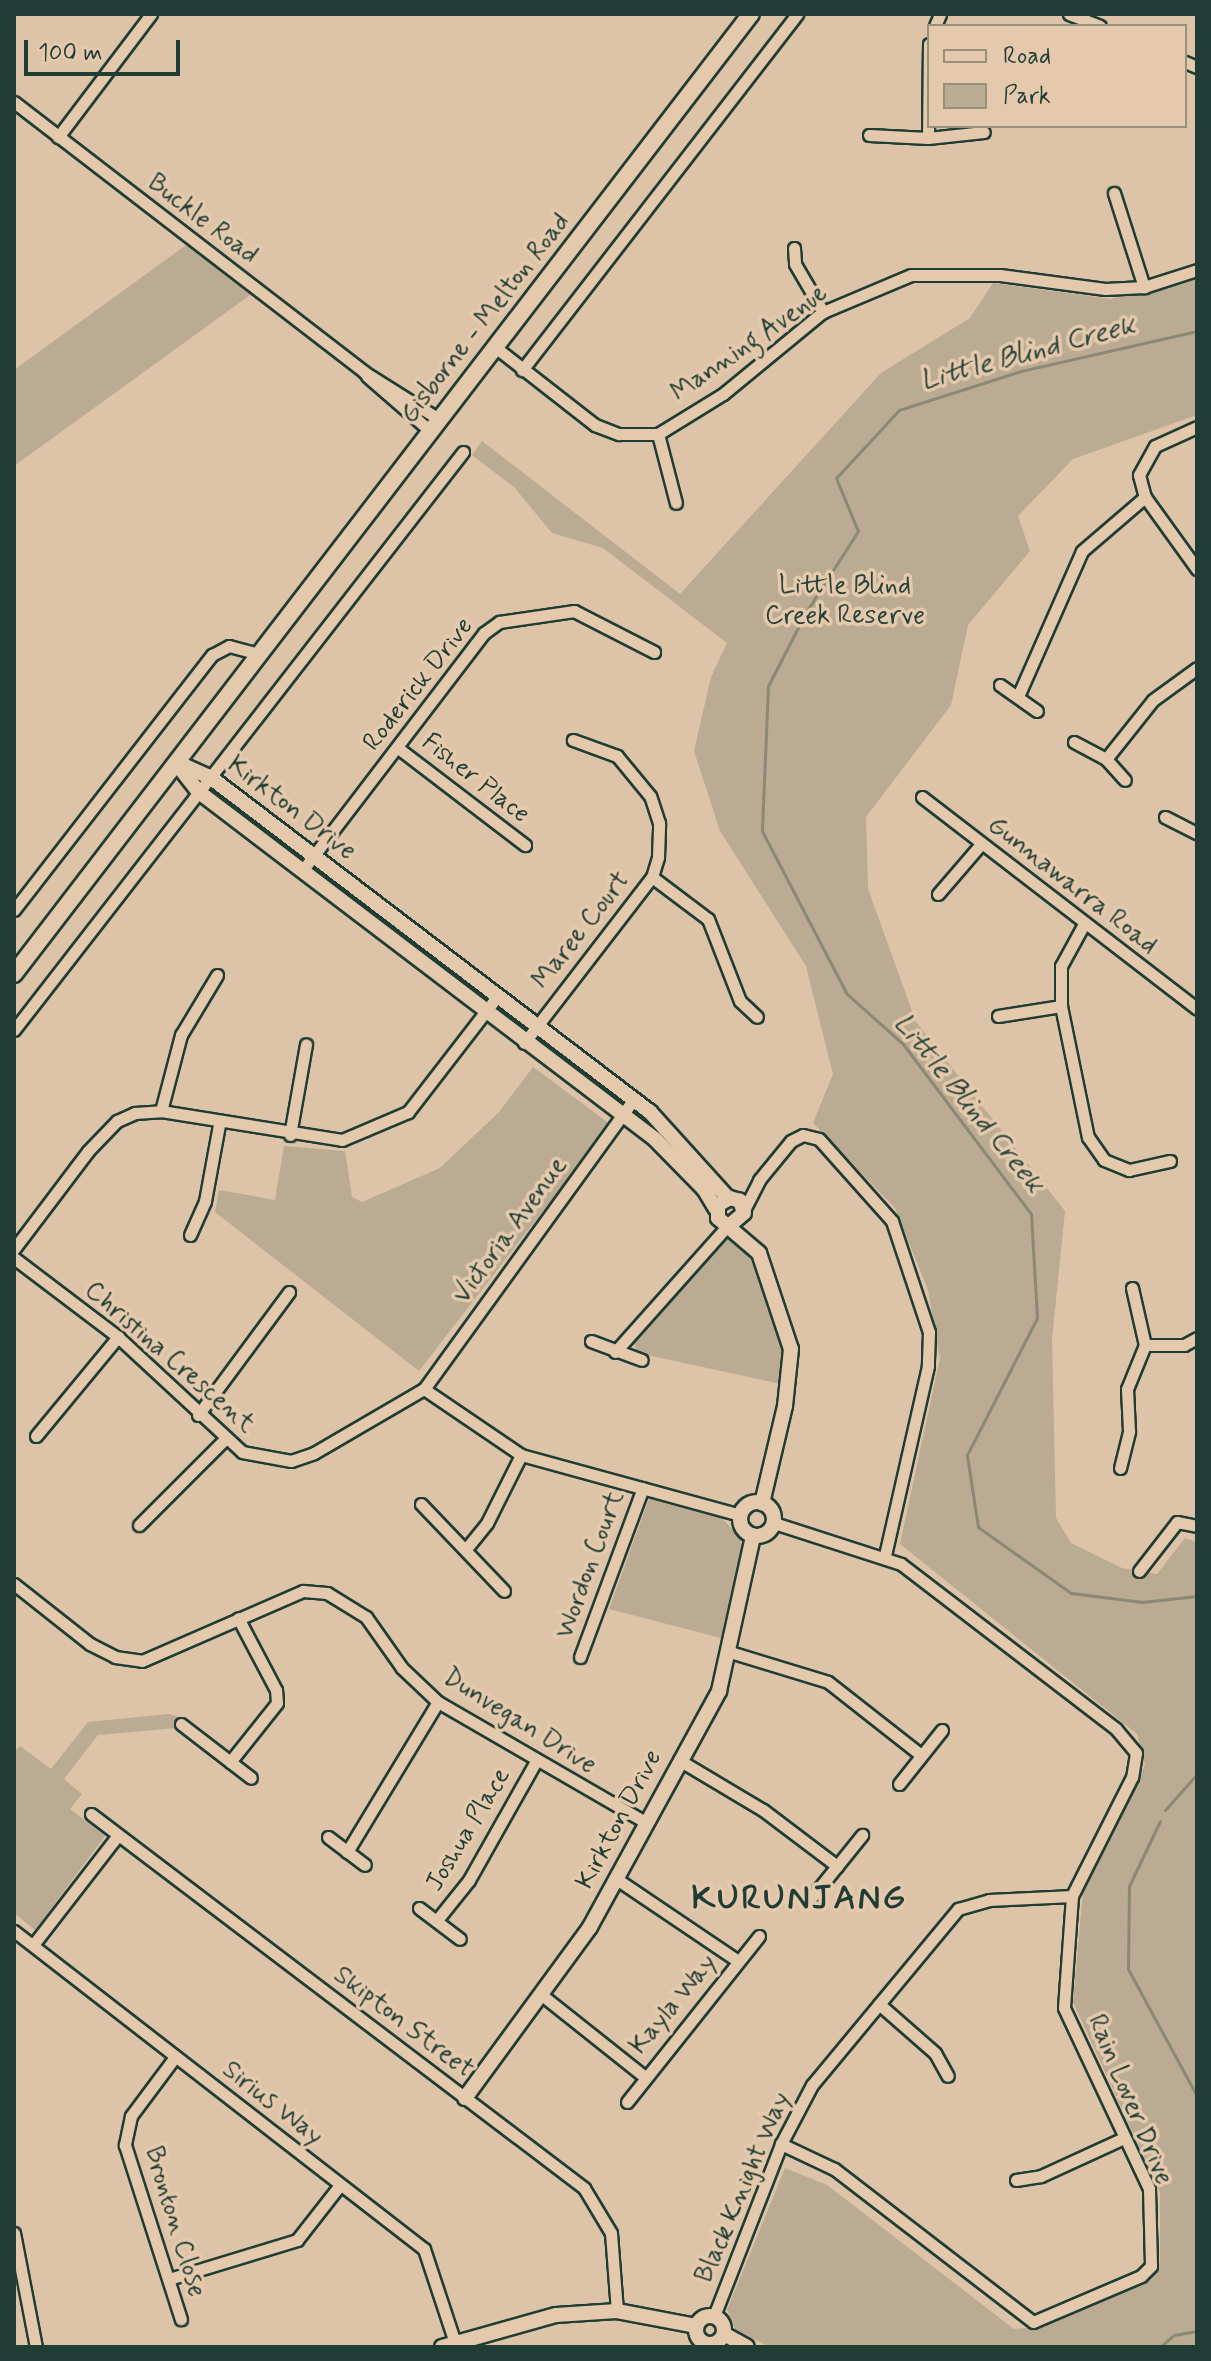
<!DOCTYPE html>
<style>
body{margin:0}
#map{position:relative;width:1211px;height:2361px;overflow:hidden;background:#ddc3a7;font-family:Mynerve,sans-serif}
div>[style]{position:absolute}
[style*='--x']{left:calc(var(--x)*1px);top:calc(var(--y)*1px);width:calc(var(--w)*1px);rotate:calc(var(--a)*1deg)}
.green>*{inset:0;background:#baab92}
.stream>*{height:3px;margin:-1.5px;padding:0 1.5px;transform-origin:1.5px;border-radius:1.5px;background:#8b8975}
.roads{filter:drop-shadow(2px 0 #1f3d34) drop-shadow(-2px 0 #1f3d34) drop-shadow(0 2px #1f3d34) drop-shadow(0 -2px #1f3d34)}
.minor>*{height:11px;margin:-5.5px;padding:0 5.5px;transform-origin:5.5px;border-radius:5.5px;background:#e5c9ac}
.tertiary>*{height:14px;margin:-7px;padding:0 7px;transform-origin:7px;border-radius:7px;background:#e5c9ac}
.tertiary>.ring{margin:-7px;padding:0;box-sizing:content-box;background:none;border:14px solid #e5c9ac;border-radius:50%}
.secondary>*{height:16px;margin:-8px;padding:0 8px;transform-origin:8px;border-radius:8px;background:#e5c9ac}
span{translate:-50% -50%;white-space:nowrap;text-align:center;line-height:1.15;-webkit-text-stroke:7px #e5c9ac;paint-order:stroke}
.street-label{font-size:26px;color:#1f3d34}
.park-label{font-size:26px;color:#274239}
.water-label{font-size:28px;color:#2a453a;font-style:italic}
.district-label{font-size:34px;color:#1f3d34;font-weight:700;letter-spacing:2px}
.frame{position:absolute;inset:0;border:16px solid #1f3d34;pointer-events:none}
.legend{position:absolute;left:927px;top:24px;width:260px;height:104px;box-sizing:border-box;background:#e5c9ac;border:2px solid #96917c;margin:0;padding:10px 14px;list-style:none;font-size:24px;color:#1f3d34}
.legend li{display:flex;align-items:center;gap:16px;height:40px}
.legend b{width:40px;border:2px solid #96917c}
.scale{position:absolute;left:24px;top:40px;width:156px;height:36px;box-sizing:border-box;border:4px solid #1f3d34;border-top:0;padding-left:10px;font-size:24px;line-height:28px;white-space:nowrap;color:#1f3d34;-webkit-text-stroke:6px #e5c9ac;paint-order:stroke}
</style>
<div id="map">
<div class="green">
<i style="clip-path:polygon(193px 240px,257px 290px,14px 466px,14px 370px)"></i>
<i style="clip-path:polygon(1197px 272px,1197px 415px,1073px 459px,1018px 516px,1030px 551px,968px 625px,951px 705px,866px 817px,868px 889px,916px 1022px,1065px 1211px,1052px 1339px,1056px 1518px,1071px 1543px,1122px 1568px,1157px 1574px,1185px 1538px,1197px 1542px,1197px 2347px,770px 2347px,735px 2329px,727px 2310px,785px 2168px,827px 2185px,1014px 2329px,1038px 2327px,1152px 2276px,1160px 2262px,1160px 2192px,1073px 2002px,1083px 1892px,1145px 1765px,1137px 1734px,900px 1544px,940px 1358px,928px 1290px,895px 1208px,813px 1123px,833px 1074px,806px 966px,720px 831px,694px 751px,711px 677px,727px 643px,603px 548px,552px 533px,514px 487px,472px 455px,482px 441px,680px 594px,881px 373px,970px 318px,993px 283px,1111px 299px)"></i>
<i style="clip-path:polygon(533px 1067px,610px 1124px,419px 1371px,215px 1212px,219px 1190px,275px 1200px,284px 1146px,345px 1151px,352px 1197px,362px 1202px,440px 1168px,499px 1112px)"></i>
<i style="clip-path:polygon(730px 1233px,761px 1274px,783px 1355px,781px 1384px,638px 1353px,633px 1342px)"></i>
<i style="clip-path:polygon(649px 1499px,723px 1519px,740px 1538px,743px 1549px,721px 1638px,609px 1609px)"></i>
<i style="clip-path:polygon(169px 1714px,185px 1719px,177px 1728px,98px 1735px,64px 1779px,82px 1794px,70px 1809px,105px 1836px,35px 1930px,14px 1913px,14px 1752px,20px 1746px,51px 1769px,88px 1722px)"></i>
</div>
<div class="stream">
<i style="--x:1197;--y:331;--w:180;--a:167.2"></i>
<i style="--x:1021;--y:371;--w:128;--a:162.3"></i>
<i style="--x:899;--y:410;--w:93;--a:132.8"></i>
<i style="--x:836;--y:478;--w:57;--a:67.5"></i>
<i style="--x:858;--y:531;--w:98;--a:122.6"></i>
<i style="--x:805;--y:614;--w:81;--a:117.2"></i>
<i style="--x:768;--y:686;--w:145;--a:92.4"></i>
<i style="--x:762;--y:831;--w:184;--a:62.5"></i>
<i style="--x:847;--y:994;--w:75;--a:41.8"></i>
<i style="--x:903;--y:1044;--w:213;--a:53"></i>
<i style="--x:1031;--y:1214;--w:104;--a:86.7"></i>
<i style="--x:1037;--y:1318;--w:154;--a:117.1"></i>
<i style="--x:967;--y:1455;--w:73;--a:81.3"></i>
<i style="--x:978;--y:1527;--w:114;--a:35.4"></i>
<i style="--x:1071;--y:1593;--w:72;--a:7.2"></i>
<i style="--x:1142;--y:1602;--w:55;--a:-6.2"></i>
<i style="--x:1165;--y:1810;--w:48;--a:-48.4"></i>
<i style="--x:1160;--y:1821;--w:72;--a:115.5"></i>
<i style="--x:1129;--y:1886;--w:83;--a:90.7"></i>
<i style="--x:1128;--y:1969;--w:145;--a:61.5"></i>
<i style="--x:1160;--y:2347;--w:18;--a:-41"></i>
<i style="--x:1174;--y:2335;--w:23;--a:-10"></i>
</div>
<div class="roads">
<div class="minor">
<i style="--x:1069;--y:14;--w:33;--a:21"></i>
<i style="--x:935;--y:26;--w:13;--a:-67"></i>
<i style="--x:1185;--y:62;--w:13;--a:23"></i>
<i style="--x:14;--y:102;--w:442;--a:37.6"></i>
<i style="--x:364;--y:372;--w:89;--a:32.1"></i>
<i style="--x:869;--y:135;--w:59;--a:2.9"></i>
<i style="--x:928;--y:138;--w:56;--a:-6.1"></i>
<i style="--x:58;--y:137;--w:154;--a:-52.9"></i>
<i style="--x:928;--y:138;--w:94;--a:-89.4"></i>
<i style="--x:1114;--y:193;--w:99;--a:72.3"></i>
<i style="--x:794;--y:248;--w:16;--a:86"></i>
<i style="--x:795;--y:264;--w:56;--a:59.7"></i>
<i style="--x:495;--y:347;--w:127;--a:38"></i>
<i style="--x:595;--y:425;--w:26;--a:21"></i>
<i style="--x:619;--y:434;--w:39;--a:0"></i>
<i style="--x:658;--y:434;--w:76;--a:-31.6"></i>
<i style="--x:723;--y:394;--w:129;--a:-39.4"></i>
<i style="--x:823;--y:312;--w:95;--a:-22.8"></i>
<i style="--x:911;--y:275;--w:89;--a:0"></i>
<i style="--x:1000;--y:275;--w:106;--a:7.6"></i>
<i style="--x:1105;--y:289;--w:39;--a:-3"></i>
<i style="--x:1144;--y:287;--w:56;--a:-17.8"></i>
<i style="--x:522;--y:370;--w:450;--a:-52.3"></i>
<i style="--x:367;--y:376;--w:84;--a:41.1"></i>
<i style="--x:1197;--y:427;--w:46;--a:155.7"></i>
<i style="--x:1155;--y:446;--w:33;--a:119"></i>
<i style="--x:1139;--y:475;--w:23;--a:75"></i>
<i style="--x:1145;--y:497;--w:89;--a:54.2"></i>
<i style="--x:658;--y:434;--w:71;--a:75.4"></i>
<i style="--x:1000;--y:685;--w:45;--a:35.1"></i>
<i style="--x:1019;--y:694;--w:156;--a:-66.2"></i>
<i style="--x:1082;--y:551;--w:83;--a:-40.6"></i>
<i style="--x:1074;--y:742;--w:36;--a:28"></i>
<i style="--x:1106;--y:759;--w:28;--a:48"></i>
<i style="--x:398;--y:748;--w:160;--a:37.4"></i>
<i style="--x:1106;--y:759;--w:75;--a:-51.5"></i>
<i style="--x:1153;--y:700;--w:54;--a:-36"></i>
<i style="--x:922;--y:797;--w:347;--a:37.6"></i>
<i style="--x:1165;--y:817;--w:36;--a:27"></i>
<i style="--x:302;--y:871;--w:300;--a:-52.6"></i>
<i style="--x:484;--y:633;--w:19;--a:-36"></i>
<i style="--x:499;--y:622;--w:76;--a:-8.3"></i>
<i style="--x:574;--y:611;--w:90;--a:27.1"></i>
<i style="--x:652;--y:877;--w:70;--a:36.9"></i>
<i style="--x:708;--y:919;--w:88;--a:68.7"></i>
<i style="--x:740;--y:1001;--w:23;--a:43"></i>
<i style="--x:938;--y:894;--w:66;--a:-49.3"></i>
<i style="--x:14;--y:910;--w:323;--a:-52.2"></i>
<i style="--x:212;--y:655;--w:19;--a:-28"></i>
<i style="--x:229;--y:646;--w:31;--a:15"></i>
<i style="--x:1084;--y:924;--w:48;--a:118.7"></i>
<i style="--x:1061;--y:966;--w:40;--a:90"></i>
<i style="--x:1061;--y:1006;--w:134;--a:78.4"></i>
<i style="--x:1088;--y:1137;--w:28;--a:55"></i>
<i style="--x:1104;--y:1160;--w:27;--a:22"></i>
<i style="--x:1129;--y:1170;--w:42;--a:-12.4"></i>
<i style="--x:998;--y:1016;--w:64;--a:-9"></i>
<i style="--x:14;--y:1030;--w:732;--a:-52.16"></i>
<i style="--x:524;--y:1043;--w:210;--a:-52.4"></i>
<i style="--x:652;--y:877;--w:21;--a:-73"></i>
<i style="--x:658;--y:857;--w:34;--a:-88"></i>
<i style="--x:659;--y:823;--w:28;--a:-108"></i>
<i style="--x:650;--y:796;--w:52;--a:-129.5"></i>
<i style="--x:617;--y:756;--w:47;--a:-160"></i>
<i style="--x:161;--y:1111;--w:79;--a:-75.3"></i>
<i style="--x:181;--y:1035;--w:70;--a:-59"></i>
<i style="--x:290;--y:1135;--w:92;--a:-80"></i>
<i style="--x:744;--y:1210;--w:34;--a:-63"></i>
<i style="--x:759;--y:1180;--w:50;--a:-50.6"></i>
<i style="--x:791;--y:1141;--w:13;--a:-27"></i>
<i style="--x:803;--y:1135;--w:16;--a:14"></i>
<i style="--x:819;--y:1139;--w:110;--a:48.3"></i>
<i style="--x:892;--y:1221;--w:117;--a:71.6"></i>
<i style="--x:929;--y:1332;--w:34;--a:92"></i>
<i style="--x:928;--y:1366;--w:194;--a:102.8"></i>
<i style="--x:190;--y:1235;--w:37;--a:-66"></i>
<i style="--x:205;--y:1201;--w:77;--a:-79.6"></i>
<i style="--x:14;--y:1249;--w:123;--a:-52.9"></i>
<i style="--x:88;--y:1151;--w:42;--a:-46"></i>
<i style="--x:117;--y:1121;--w:20;--a:-24"></i>
<i style="--x:135;--y:1113;--w:26;--a:-4"></i>
<i style="--x:161;--y:1111;--w:183;--a:9.1"></i>
<i style="--x:342;--y:1140;--w:72;--a:-23"></i>
<i style="--x:408;--y:1112;--w:144;--a:-52.3"></i>
<i style="--x:14;--y:1258;--w:131;--a:37.2"></i>
<i style="--x:118;--y:1337;--w:169;--a:42.8"></i>
<i style="--x:242;--y:1452;--w:50;--a:10.4"></i>
<i style="--x:291;--y:1461;--w:24;--a:-19"></i>
<i style="--x:314;--y:1453;--w:127;--a:-30.2"></i>
<i style="--x:424;--y:1389;--w:117;--a:34.2"></i>
<i style="--x:521;--y:1455;--w:227;--a:15.3"></i>
<i style="--x:1132;--y:1288;--w:58;--a:77.2"></i>
<i style="--x:1145;--y:1345;--w:39;--a:0"></i>
<i style="--x:1184;--y:1345;--w:15;--a:-28"></i>
<i style="--x:591;--y:1341;--w:54;--a:20.4"></i>
<i style="--x:615;--y:1352;--w:170;--a:-48.3"></i>
<i style="--x:424;--y:1389;--w:357;--a:-54.1"></i>
<i style="--x:198;--y:1415;--w:153;--a:-53.5"></i>
<i style="--x:36;--y:1436;--w:129;--a:-50.4"></i>
<i style="--x:1120;--y:1468;--w:38;--a:-76"></i>
<i style="--x:1129;--y:1431;--w:42;--a:-92.7"></i>
<i style="--x:1127;--y:1389;--w:48;--a:-67.8"></i>
<i style="--x:421;--y:1504;--w:120;--a:46.3"></i>
<i style="--x:774;--y:1523;--w:133;--a:17.9"></i>
<i style="--x:901;--y:1564;--w:271;--a:37.5"></i>
<i style="--x:1116;--y:1729;--w:31;--a:50"></i>
<i style="--x:1136;--y:1753;--w:24;--a:99"></i>
<i style="--x:1132;--y:1777;--w:133;--a:116.8"></i>
<i style="--x:1072;--y:1896;--w:112;--a:94.1"></i>
<i style="--x:1064;--y:2008;--w:200;--a:64.8"></i>
<i style="--x:1149;--y:2189;--w:77;--a:88.5"></i>
<i style="--x:1151;--y:2266;--w:14;--a:135"></i>
<i style="--x:1141;--y:2276;--w:117;--a:156.9"></i>
<i style="--x:1033;--y:2322;--w:251;--a:-142.4"></i>
<i style="--x:834;--y:2169;--w:59;--a:-154.7"></i>
<i style="--x:139;--y:1525;--w:122;--a:-45"></i>
<i style="--x:466;--y:1549;--w:33;--a:-51"></i>
<i style="--x:487;--y:1523;--w:76;--a:-63.4"></i>
<i style="--x:1139;--y:1571;--w:62;--a:-52.2"></i>
<i style="--x:1177;--y:1522;--w:20;--a:11"></i>
<i style="--x:14;--y:1584;--w:97;--a:38.3"></i>
<i style="--x:90;--y:1644;--w:28;--a:27"></i>
<i style="--x:115;--y:1657;--w:27;--a:8"></i>
<i style="--x:142;--y:1661;--w:176;--a:-23.5"></i>
<i style="--x:303;--y:1591;--w:24;--a:5"></i>
<i style="--x:327;--y:1593;--w:46;--a:31.6"></i>
<i style="--x:366;--y:1617;--w:62;--a:54.8"></i>
<i style="--x:402;--y:1668;--w:50;--a:43.4"></i>
<i style="--x:438;--y:1702;--w:237;--a:30.1"></i>
<i style="--x:730;--y:1652;--w:102;--a:17"></i>
<i style="--x:828;--y:1682;--w:118;--a:38.1"></i>
<i style="--x:580;--y:1657;--w:180;--a:-69.6"></i>
<i style="--x:181;--y:1724;--w:88;--a:37.6"></i>
<i style="--x:679;--y:1760;--w:98;--a:30.8"></i>
<i style="--x:763;--y:1810;--w:93;--a:37.1"></i>
<i style="--x:230;--y:1762;--w:75;--a:-51.5"></i>
<i style="--x:277;--y:1703;--w:13;--a:-94"></i>
<i style="--x:276;--y:1690;--w:81;--a:-117.8"></i>
<i style="--x:899;--y:1784;--w:69;--a:-51.5"></i>
<i style="--x:91;--y:1814;--w:619;--a:37.18"></i>
<i style="--x:584;--y:2188;--w:52;--a:59"></i>
<i style="--x:611;--y:2233;--w:78;--a:85.6"></i>
<i style="--x:328;--y:1837;--w:46;--a:37.1"></i>
<i style="--x:347;--y:1852;--w:175;--a:-58.8"></i>
<i style="--x:615;--y:1878;--w:148;--a:34"></i>
<i style="--x:812;--y:1897;--w:80;--a:-51.1"></i>
<i style="--x:419;--y:1908;--w:51;--a:37.1"></i>
<i style="--x:437;--y:1920;--w:51;--a:-51.3"></i>
<i style="--x:469;--y:1880;--w:137;--a:-60.6"></i>
<i style="--x:14;--y:1931;--w:519;--a:37.8"></i>
<i style="--x:424;--y:2249;--w:99;--a:71.7"></i>
<i style="--x:33;--y:1945;--w:139;--a:-52.3"></i>
<i style="--x:543;--y:1996;--w:130;--a:38.5"></i>
<i style="--x:879;--y:2004;--w:74;--a:41.2"></i>
<i style="--x:935;--y:2053;--w:26;--a:61"></i>
<i style="--x:175;--y:2057;--w:74;--a:126.7"></i>
<i style="--x:131;--y:2116;--w:30;--a:102"></i>
<i style="--x:125;--y:2145;--w:183;--a:72.2"></i>
<i style="--x:627;--y:2102;--w:212;--a:-51.5"></i>
<i style="--x:1016;--y:2180;--w:25;--a:-9"></i>
<i style="--x:1041;--y:2176;--w:91;--a:-24.6"></i>
<i style="--x:14;--y:2233;--w:116;--a:79.1"></i>
<i style="--x:169;--y:2279;--w:134;--a:-16.9"></i>
<i style="--x:297;--y:2240;--w:70;--a:-52"></i>
<i style="--x:714;--y:2316;--w:185;--a:-68.7"></i>
<i style="--x:781;--y:2144;--w:67;--a:-62.3"></i>
<i style="--x:812;--y:2085;--w:229;--a:-50.3"></i>
<i style="--x:958;--y:1909;--w:32;--a:-16"></i>
<i style="--x:989;--y:1900;--w:83;--a:-2.8"></i>
<i style="--x:705;--y:2347;--w:3;--a:-72"></i>
</div>
<div class="tertiary">
<i style="--x:176;--y:762;--w:37;--a:24"></i>
<i style="--x:210;--y:777;--w:553;--a:37.28"></i>
<i style="--x:650;--y:1112;--w:116;--a:47.8"></i>
<i style="--x:176;--y:763;--w:37;--a:52"></i>
<i style="--x:199;--y:792;--w:573;--a:37.27"></i>
<i style="--x:655;--y:1139;--w:70;--a:45.6"></i>
<i style="--x:704;--y:1189;--w:23;--a:59"></i>
<i style="--x:730;--y:1225;--w:18;--a:-41"></i>
<i style="--x:744;--y:1213;--w:13;--a:-108"></i>
<i style="--x:740;--y:1201;--w:10;--a:-163"></i>
<i style="--x:730;--y:1198;--w:14;--a:150"></i>
<i style="--x:718;--y:1205;--w:13;--a:90"></i>
<i style="--x:718;--y:1218;--w:54;--a:40.5"></i>
<i style="--x:759;--y:1253;--w:101;--a:71.6"></i>
<i style="--x:791;--y:1349;--w:57;--a:96"></i>
<i style="--x:785;--y:1406;--w:100;--a:103.3"></i>
<i class="ring" style="left:740px;top:1502px;width:20px;height:20px"></i>
<i style="--x:465;--y:2098;--w:212;--a:-53.8"></i>
<i style="--x:590;--y:1927;--w:269;--a:-61.3"></i>
<i style="--x:719;--y:1691;--w:159;--a:-77.6"></i>
<i class="ring" style="left:696px;top:2316px;width:14px;height:14px"></i>
<i style="--x:724;--y:2334;--w:26;--a:29"></i>
<i style="--x:442;--y:2347;--w:118;--a:-15.7"></i>
<i style="--x:556;--y:2315;--w:61;--a:-3.8"></i>
<i style="--x:617;--y:2311;--w:80;--a:10.8"></i>
</div>
<div class="secondary">
<i style="--x:14;--y:974;--w:1210;--a:-52.49"></i>
</div>
</div>
<div class="street-label">
<span style="left:202px;top:220px;rotate:37deg">Buckle Road</span>
<span style="left:486px;top:319px;rotate:-52deg">Gisborne - Melton Road</span>
<span style="left:750px;top:344px;rotate:-35deg">Manning Avenue</span>
<span style="left:419px;top:685px;rotate:-52deg">Roderick Drive</span>
<span style="left:475px;top:779px;rotate:38deg">Fisher Place</span>
<span style="left:291px;top:809px;rotate:37deg">Kirkton Drive</span>
<span style="left:1072px;top:886px;rotate:38deg">Gunnawarra Road</span>
<span style="left:582px;top:931px;rotate:-52deg">Maree Court</span>
<span style="left:511px;top:1231px;rotate:-54deg">Victoria Avenue</span>
<span style="left:169px;top:1358px;rotate:41deg">Christina Crescent</span>
<span style="left:591px;top:1565px;rotate:-70deg">Wordon Court</span>
<span style="left:519px;top:1722px;rotate:32deg">Dunvegan Drive</span>
<span style="left:620px;top:1820px;rotate:-62deg">Kirkton Drive</span>
<span style="left:469px;top:1830px;rotate:-59deg">Joshua Place</span>
<span style="left:674px;top:2005px;rotate:-51deg">Kayla Way</span>
<span style="left:403px;top:2023px;rotate:37deg">Skipton Street</span>
<span style="left:1129px;top:2100px;rotate:67deg">Rain Lover Drive</span>
<span style="left:272px;top:2104px;rotate:38deg">Sirius Way</span>
<span style="left:744px;top:2188px;rotate:-67deg">Black Knight Way</span>
<span style="left:174px;top:2222px;rotate:73deg">Bronton Close</span>
</div>
<div class="park-label">
<span style="left:845px;top:602px">Little Blind<br>Creek Reserve</span>
</div>
<div class="water-label">
<span style="left:1028px;top:354px;rotate:-15deg">Little Blind Creek</span>
<span style="left:968px;top:1104px;rotate:51deg">Little Blind Creek</span>
</div>
<div class="district-label">
<span style="left:799px;top:1899px">KURUNJANG</span>
</div>
<div class="frame"></div>
<ul class="legend">
<li><b style="height:10px;background:#e5c9ac"></b>Road</li>
<li><b style="height:22px;background:#baab92"></b>Park</li>
</ul>
<div class="scale">100 m</div>
</div>
